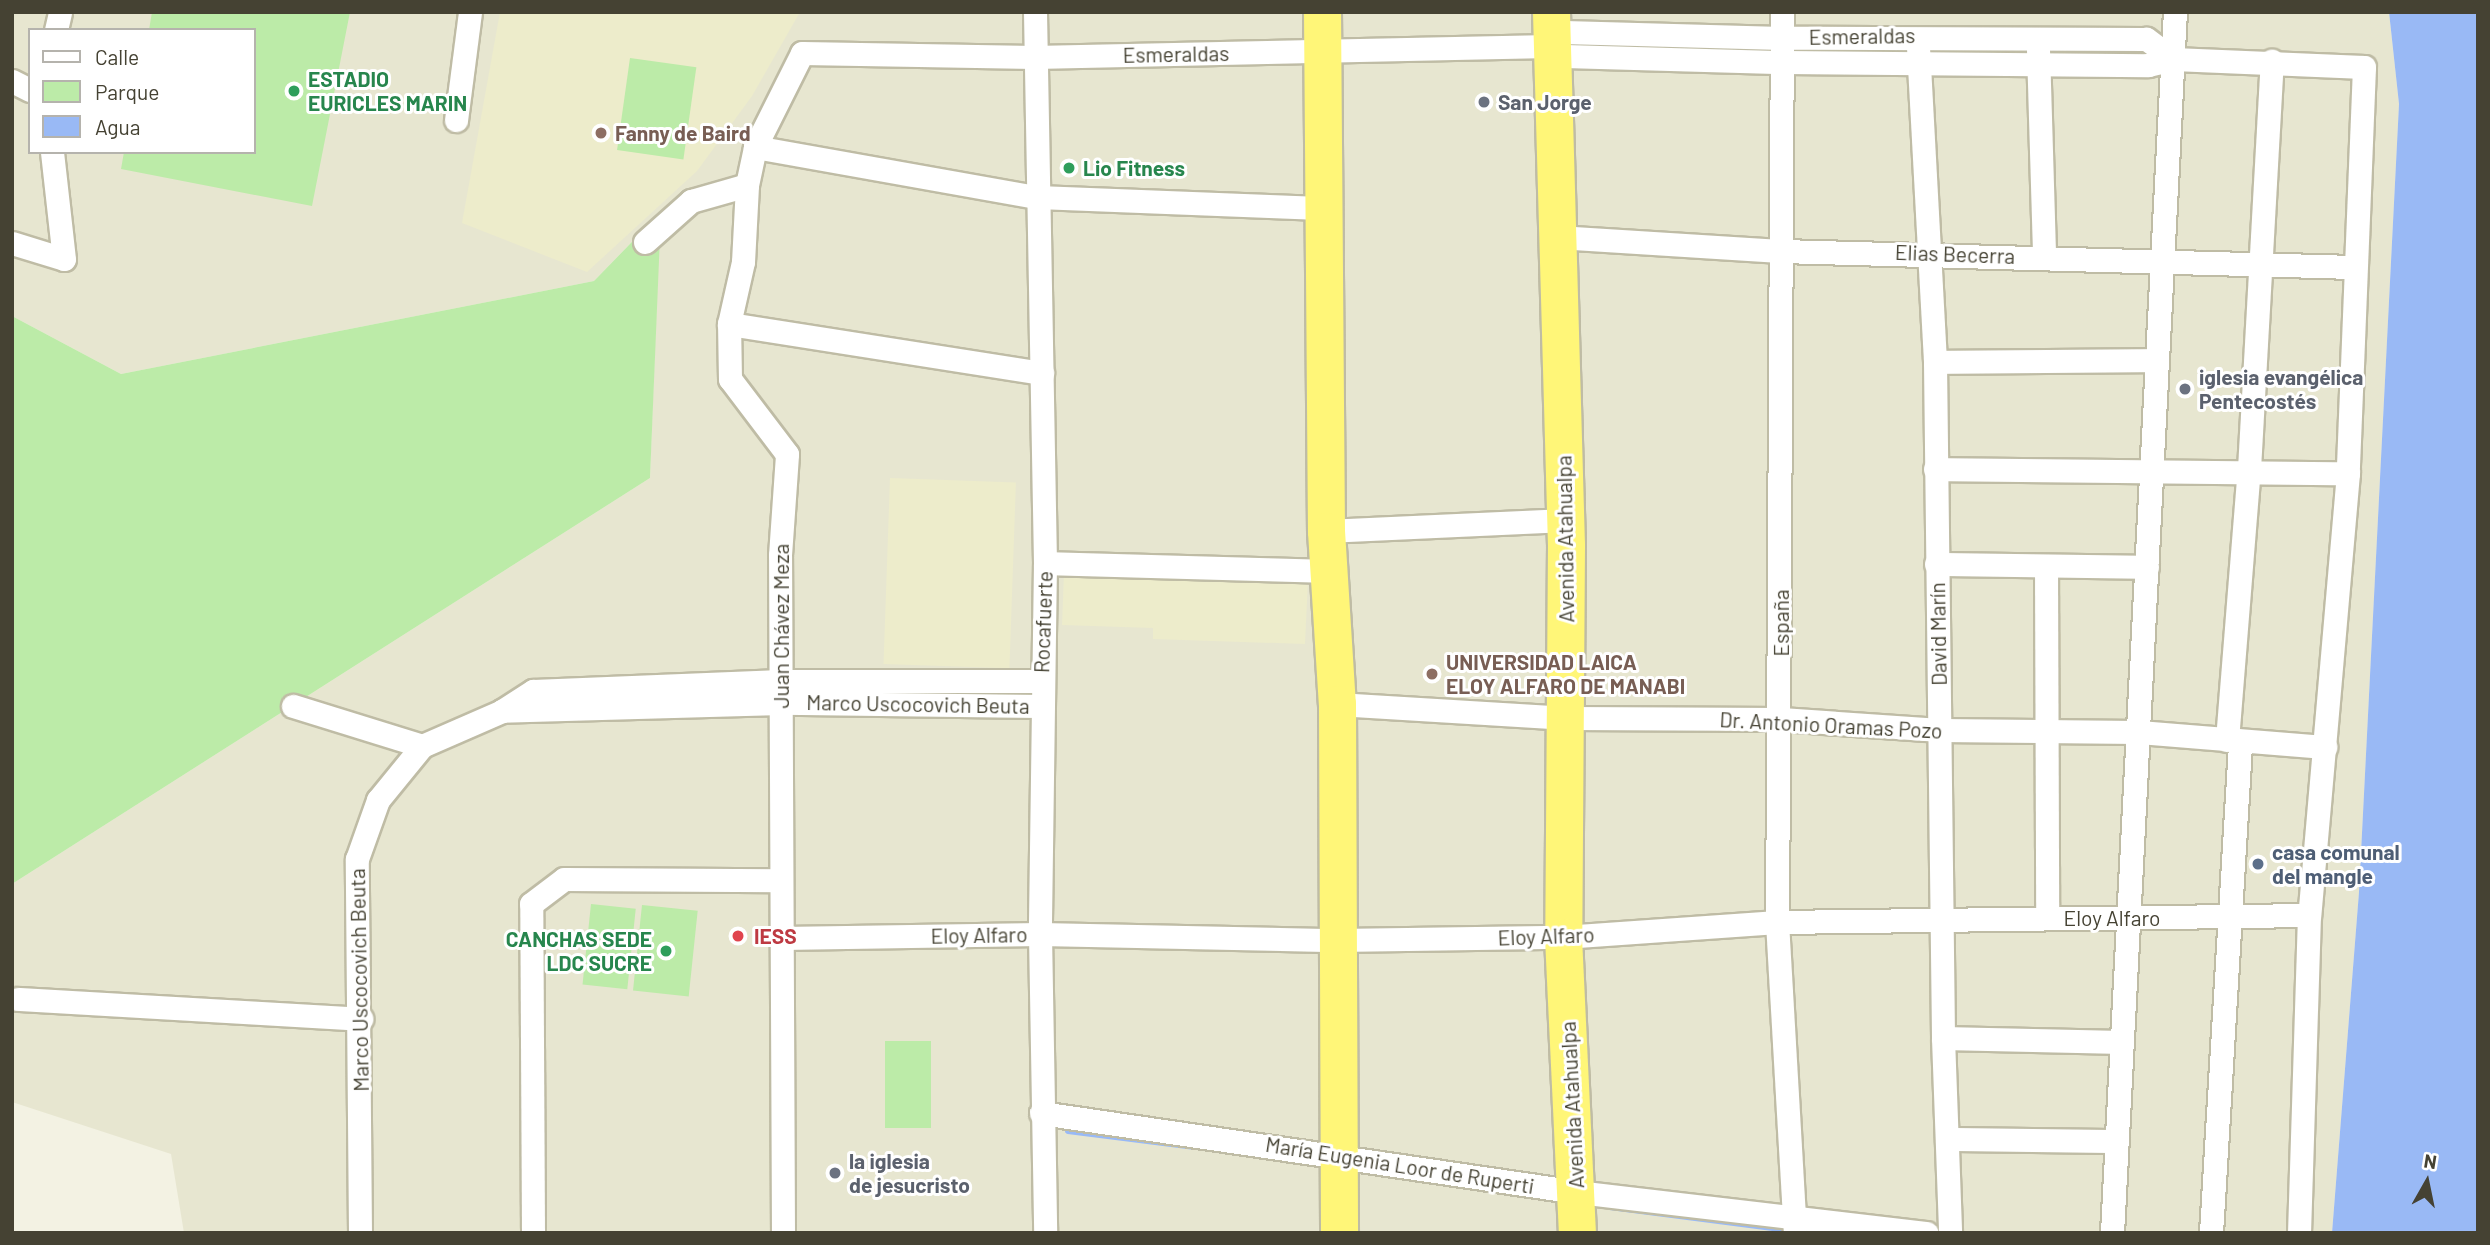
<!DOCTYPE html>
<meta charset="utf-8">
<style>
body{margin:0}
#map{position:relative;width:2490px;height:1245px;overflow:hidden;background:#f3f2e3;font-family:Barlow,sans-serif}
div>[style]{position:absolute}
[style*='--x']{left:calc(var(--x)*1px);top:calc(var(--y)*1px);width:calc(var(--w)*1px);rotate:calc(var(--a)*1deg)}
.residential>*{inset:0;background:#e7e6d0}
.education>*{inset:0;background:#edeccb;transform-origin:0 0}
.green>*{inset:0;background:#bceba8;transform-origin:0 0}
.water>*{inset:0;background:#99b9f5}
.stream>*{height:6px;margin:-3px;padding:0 3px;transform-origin:3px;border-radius:3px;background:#99b9f5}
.roads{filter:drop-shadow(2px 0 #bfbca5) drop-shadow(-2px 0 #bfbca5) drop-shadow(0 2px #bfbca5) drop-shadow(0 -2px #bfbca5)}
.minor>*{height:23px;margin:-11.5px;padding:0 11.5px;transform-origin:11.5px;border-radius:11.5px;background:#fff}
.trunk>*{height:37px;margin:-18.5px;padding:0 18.5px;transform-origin:18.5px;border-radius:18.5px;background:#fff678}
.dots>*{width:19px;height:19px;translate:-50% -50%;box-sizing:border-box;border:4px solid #fff;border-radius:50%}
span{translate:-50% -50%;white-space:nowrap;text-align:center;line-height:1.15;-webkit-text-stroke:6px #fff;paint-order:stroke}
.street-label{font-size:21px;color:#454233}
.leisure-label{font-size:21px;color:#27864d;font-weight:700}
.left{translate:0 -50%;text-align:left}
.right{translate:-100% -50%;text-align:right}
.worship-label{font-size:21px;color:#5b616d;font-weight:700}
.education-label{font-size:21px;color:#785e54;font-weight:700}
.service-label{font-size:21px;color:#4e5e75;font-weight:700}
.health-label{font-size:21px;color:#be3a42;font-weight:700}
.frame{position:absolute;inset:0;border:14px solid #454233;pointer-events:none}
.legend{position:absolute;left:28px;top:28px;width:228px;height:126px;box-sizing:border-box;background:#fff;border:2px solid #b5b3ad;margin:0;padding:9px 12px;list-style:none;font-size:21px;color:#454233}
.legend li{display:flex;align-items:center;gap:14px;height:35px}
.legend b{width:35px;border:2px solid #b5b3ad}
.north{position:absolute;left:2392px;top:1147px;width:70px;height:70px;-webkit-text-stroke:5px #fff;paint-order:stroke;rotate:9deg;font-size:19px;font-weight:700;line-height:28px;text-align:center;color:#454233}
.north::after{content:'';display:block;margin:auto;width:24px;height:32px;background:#454233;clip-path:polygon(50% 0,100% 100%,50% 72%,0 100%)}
</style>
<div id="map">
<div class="residential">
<i style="clip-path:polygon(evenodd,12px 12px,2389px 12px,2399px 104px,2359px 892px,2332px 1233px,184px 1233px,171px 1154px,12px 1102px,12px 884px,650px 478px,660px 213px,594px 281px,121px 374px,12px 316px,12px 12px,30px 30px,254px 30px,254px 152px,30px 152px,30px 30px)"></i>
</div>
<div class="education">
<i style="clip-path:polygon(500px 12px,800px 12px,752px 96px,697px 171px,587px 272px,462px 223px)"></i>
<i style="left:890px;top:478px;width:126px;height:186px;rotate:2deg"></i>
<i style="clip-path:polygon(1064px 572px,1308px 580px,1305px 644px,1153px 639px,1153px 628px,1062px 625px)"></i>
</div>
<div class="green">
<i style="clip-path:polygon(152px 12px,350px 12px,312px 206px,121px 169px,124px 152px,254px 152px,254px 30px,149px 30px)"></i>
<i style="left:630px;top:58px;width:67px;height:93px;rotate:8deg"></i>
<i style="clip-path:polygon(661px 212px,650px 478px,12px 884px,12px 316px,121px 374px,594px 281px)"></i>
<i style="left:591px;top:904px;width:45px;height:81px;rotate:6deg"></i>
<i style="left:642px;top:905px;width:56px;height:86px;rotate:6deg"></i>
<i style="left:885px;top:1041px;width:46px;height:87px"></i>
</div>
<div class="water">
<i style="clip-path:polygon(2389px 12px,2478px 12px,2478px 1233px,2332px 1233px,2359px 892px,2399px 104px)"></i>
</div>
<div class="stream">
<i style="--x:1068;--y:1131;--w:128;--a:7.2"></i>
<i style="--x:1610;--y:1207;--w:177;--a:7.4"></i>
<i style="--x:1809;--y:1231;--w:11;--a:10"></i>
</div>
<div class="roads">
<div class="minor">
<i style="--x:1035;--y:12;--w:551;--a:88.96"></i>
<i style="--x:1045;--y:563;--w:371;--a:90.8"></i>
<i style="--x:1040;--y:934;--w:299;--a:89"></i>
<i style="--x:1782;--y:12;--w:910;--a:90.31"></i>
<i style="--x:1777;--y:922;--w:312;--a:86.7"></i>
<i style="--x:56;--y:30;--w:18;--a:-77"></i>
<i style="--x:1918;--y:47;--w:315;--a:86.9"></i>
<i style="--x:1935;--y:362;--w:676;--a:89.32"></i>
<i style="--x:1943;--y:1038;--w:195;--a:87.9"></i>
<i style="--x:2038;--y:50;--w:207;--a:88.3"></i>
<i style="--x:2173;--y:59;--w:191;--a:2.4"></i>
<i style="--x:2364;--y:67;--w:406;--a:92.3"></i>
<i style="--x:2348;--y:473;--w:444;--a:95"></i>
<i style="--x:2309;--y:915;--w:318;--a:91.8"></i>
<i style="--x:12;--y:81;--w:20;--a:27"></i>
<i style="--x:456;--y:120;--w:109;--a:-82.6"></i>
<i style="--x:755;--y:147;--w:285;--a:10.1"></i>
<i style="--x:1036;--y:197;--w:286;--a:2.2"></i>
<i style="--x:1557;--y:237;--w:224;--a:3.6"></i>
<i style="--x:1781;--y:251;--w:572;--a:1.6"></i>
<i style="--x:645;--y:242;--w:62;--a:-41.7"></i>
<i style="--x:691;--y:201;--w:58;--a:-15.9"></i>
<i style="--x:12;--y:243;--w:54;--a:17.1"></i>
<i style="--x:64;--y:259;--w:108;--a:-96.4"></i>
<i style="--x:729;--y:324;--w:317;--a:8.9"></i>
<i style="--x:1935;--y:362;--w:222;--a:-0.5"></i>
<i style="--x:1935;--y:469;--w:413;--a:0.6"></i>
<i style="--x:1326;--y:531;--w:240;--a:-2.6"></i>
<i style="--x:1045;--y:563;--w:283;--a:1.6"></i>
<i style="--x:1936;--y:564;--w:211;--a:0.8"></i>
<i style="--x:2046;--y:567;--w:351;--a:89.8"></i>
<i style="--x:1337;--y:704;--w:231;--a:3.5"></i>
<i style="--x:1568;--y:718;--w:213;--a:0.3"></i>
<i style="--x:1781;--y:719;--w:159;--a:4"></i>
<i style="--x:1940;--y:730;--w:198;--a:0.6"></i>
<i style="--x:2138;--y:732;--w:188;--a:4.6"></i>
<i style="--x:293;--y:706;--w:135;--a:17.2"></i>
<i style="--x:1041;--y:706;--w:260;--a:-179.3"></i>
<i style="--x:781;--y:703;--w:279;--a:178.4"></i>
<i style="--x:502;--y:711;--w:37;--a:-33"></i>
<i style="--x:533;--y:691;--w:248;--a:-2.3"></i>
<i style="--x:781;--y:681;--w:260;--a:0"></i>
<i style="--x:2227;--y:740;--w:272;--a:-85.4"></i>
<i style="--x:2249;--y:469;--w:409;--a:-86.8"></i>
<i style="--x:782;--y:938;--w:258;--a:-0.9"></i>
<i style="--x:1040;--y:934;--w:297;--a:1.2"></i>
<i style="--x:1337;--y:940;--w:226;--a:-0.8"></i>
<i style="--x:1563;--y:937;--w:215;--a:-4"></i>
<i style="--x:1777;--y:922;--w:532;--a:-0.75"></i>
<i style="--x:18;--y:999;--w:344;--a:3.3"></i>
<i style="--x:1943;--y:1038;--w:179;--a:1.3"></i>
<i style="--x:1041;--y:1113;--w:542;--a:8.38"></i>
<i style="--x:1577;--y:1192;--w:352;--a:6.7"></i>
<i style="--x:1947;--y:1139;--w:170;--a:0.7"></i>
<i style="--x:360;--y:1233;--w:374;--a:-90.5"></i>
<i style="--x:357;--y:859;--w:63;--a:-70.4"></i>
<i style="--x:378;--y:800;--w:70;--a:-50.8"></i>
<i style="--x:422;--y:746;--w:87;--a:-23.6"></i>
<i style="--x:533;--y:1233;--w:329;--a:-90.3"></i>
<i style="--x:531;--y:904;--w:41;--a:-37.1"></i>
<i style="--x:564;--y:879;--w:215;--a:0.3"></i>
<i style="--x:783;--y:1233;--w:678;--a:-90.25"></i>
<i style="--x:780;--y:555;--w:101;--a:-86"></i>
<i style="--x:787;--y:454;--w:94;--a:-127.2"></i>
<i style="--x:730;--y:379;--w:55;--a:-91"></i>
<i style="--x:729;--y:324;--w:64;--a:-77.3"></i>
<i style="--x:743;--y:262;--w:77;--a:-87"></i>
<i style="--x:747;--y:185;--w:39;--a:-78"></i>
<i style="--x:755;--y:147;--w:105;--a:-63.4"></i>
<i style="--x:802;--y:53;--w:232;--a:1"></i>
<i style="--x:1034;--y:57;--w:516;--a:-1.22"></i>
<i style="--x:1550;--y:46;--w:17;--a:36"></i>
<i style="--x:1564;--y:56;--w:220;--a:1.6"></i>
<i style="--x:1784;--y:62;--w:364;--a:0.5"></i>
<i style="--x:2148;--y:65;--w:26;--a:-13"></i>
<i style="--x:2173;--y:59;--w:34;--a:-143"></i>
<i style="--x:2146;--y:39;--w:364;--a:-179.8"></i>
<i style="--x:1782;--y:38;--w:218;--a:-178.4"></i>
<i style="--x:1564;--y:32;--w:20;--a:135"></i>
<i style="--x:2112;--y:1233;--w:1223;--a:-87.05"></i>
<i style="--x:2211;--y:1233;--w:493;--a:-86.6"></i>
</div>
<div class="trunk">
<i style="--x:1322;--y:12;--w:519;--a:89.56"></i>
<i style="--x:1326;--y:531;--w:173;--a:86.4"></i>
<i style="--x:1337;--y:704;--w:529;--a:89.78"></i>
<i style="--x:1551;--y:12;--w:533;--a:88.39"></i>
<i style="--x:1566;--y:545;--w:392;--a:90.4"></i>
<i style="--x:1563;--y:937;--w:296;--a:87.3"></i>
</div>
</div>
<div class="dots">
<i style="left:294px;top:91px;background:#2e9e5b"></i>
<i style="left:1484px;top:102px;background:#6b7280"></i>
<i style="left:601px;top:133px;background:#8d6e63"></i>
<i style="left:1069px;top:168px;background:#2e9e5b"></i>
<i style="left:2185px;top:389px;background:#6b7280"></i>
<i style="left:1432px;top:674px;background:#8d6e63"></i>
<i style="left:2258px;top:864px;background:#5c6f8a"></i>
<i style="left:738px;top:936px;background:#e0444e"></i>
<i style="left:666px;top:951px;background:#2e9e5b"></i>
<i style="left:835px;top:1173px;background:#6b7280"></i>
</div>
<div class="street-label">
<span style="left:1862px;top:36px;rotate:-1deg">Esmeraldas</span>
<span style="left:1176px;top:54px;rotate:-1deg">Esmeraldas</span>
<span style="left:1955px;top:254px;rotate:2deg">Elias Becerra</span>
<span style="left:1565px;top:539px;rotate:-91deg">Avenida Atahualpa</span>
<span style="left:1043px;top:622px;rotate:-88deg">Rocafuerte</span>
<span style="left:1781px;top:623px;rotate:-90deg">España</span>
<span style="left:781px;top:626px;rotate:-90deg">Juan Chávez Meza</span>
<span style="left:1938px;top:634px;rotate:-91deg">David Marín</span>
<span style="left:918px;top:704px;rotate:1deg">Marco Uscocovich Beuta</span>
<span style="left:1831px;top:725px;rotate:3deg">Dr. Antonio Oramas Pozo</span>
<span style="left:2112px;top:918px">Eloy Alfaro</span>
<span style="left:979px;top:935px;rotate:-1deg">Eloy Alfaro</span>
<span style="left:1546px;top:936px;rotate:-2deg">Eloy Alfaro</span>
<span style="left:359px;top:980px;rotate:-91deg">Marco Uscocovich Beuta</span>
<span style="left:1572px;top:1105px;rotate:-93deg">Avenida Atahualpa</span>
<span style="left:1400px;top:1165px;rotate:9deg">María Eugenia Loor de Ruperti</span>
</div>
<div class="leisure-label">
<span class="left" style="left:308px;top:91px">ESTADIO<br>EURICLES MARIN</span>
<span class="left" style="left:1083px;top:168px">Lio Fitness</span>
<span class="right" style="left:652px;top:951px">CANCHAS SEDE<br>LDC SUCRE</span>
</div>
<div class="worship-label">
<span class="left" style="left:1498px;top:102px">San Jorge</span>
<span class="left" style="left:2199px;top:389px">iglesia evangélica<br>Pentecostés</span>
<span class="left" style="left:849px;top:1173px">la iglesia<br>de jesucristo</span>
</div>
<div class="education-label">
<span class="left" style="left:615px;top:133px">Fanny de Baird</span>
<span class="left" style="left:1446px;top:674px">UNIVERSIDAD LAICA<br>ELOY ALFARO DE MANABI</span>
</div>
<div class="service-label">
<span class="left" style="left:2272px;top:864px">casa comunal<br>del mangle</span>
</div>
<div class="health-label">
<span class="left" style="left:754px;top:936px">IESS</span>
</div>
<div class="frame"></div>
<ul class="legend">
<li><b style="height:9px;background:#fff"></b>Calle</li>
<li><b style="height:19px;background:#bceba8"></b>Parque</li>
<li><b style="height:19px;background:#99b9f5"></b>Agua</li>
</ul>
<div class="north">N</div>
</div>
